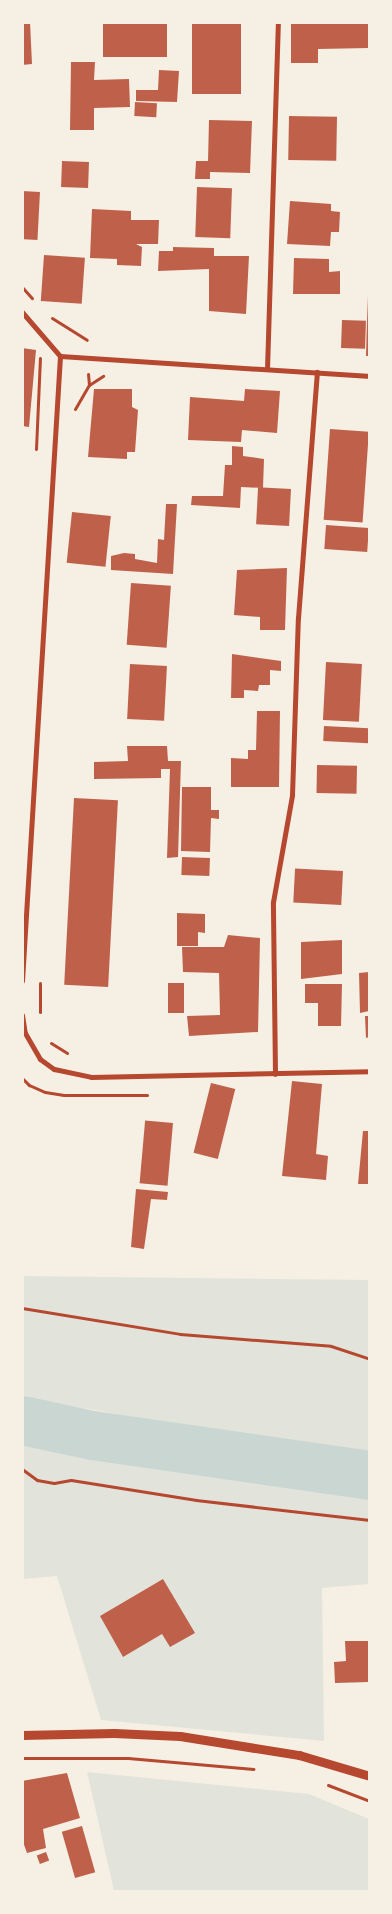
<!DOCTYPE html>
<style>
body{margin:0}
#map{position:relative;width:392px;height:1914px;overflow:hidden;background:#f6efe4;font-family:Barlow,sans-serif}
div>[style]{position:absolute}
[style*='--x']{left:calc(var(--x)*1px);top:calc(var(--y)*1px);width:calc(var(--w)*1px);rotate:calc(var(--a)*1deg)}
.green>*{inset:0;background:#e2e4dc}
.river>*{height:49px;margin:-24.5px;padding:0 24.5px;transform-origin:24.5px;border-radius:24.5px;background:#c9d6d2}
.building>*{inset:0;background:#bf614a;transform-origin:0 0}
.path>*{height:3px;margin:-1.5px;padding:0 1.5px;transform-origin:1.5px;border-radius:1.5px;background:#b5482f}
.minor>*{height:5px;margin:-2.5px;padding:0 2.5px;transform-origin:2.5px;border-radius:2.5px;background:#b5482f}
.tertiary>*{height:9px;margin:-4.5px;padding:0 4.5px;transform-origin:4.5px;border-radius:4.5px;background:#b5482f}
span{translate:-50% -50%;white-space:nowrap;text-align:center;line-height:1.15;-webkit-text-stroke:5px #f6efe4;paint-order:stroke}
.frame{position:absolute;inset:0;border:24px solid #f6efe4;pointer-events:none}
</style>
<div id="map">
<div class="green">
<i style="clip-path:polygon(23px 1276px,369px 1280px,369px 1459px,43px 1401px,23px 1395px)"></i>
<i style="clip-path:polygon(23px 1430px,68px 1441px,369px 1489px,369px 1584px,322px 1588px,324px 1741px,101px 1720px,57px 1576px,23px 1579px)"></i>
<i style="clip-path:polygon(87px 1772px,309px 1794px,369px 1819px,369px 1891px,114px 1891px)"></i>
</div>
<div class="river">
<i style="--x:22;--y:1420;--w:72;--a:12.1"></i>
<i style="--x:92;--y:1435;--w:281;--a:8.2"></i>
</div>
<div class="building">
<i style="clip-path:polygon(22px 22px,30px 22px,32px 64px,22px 65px)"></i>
<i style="left:103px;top:22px;width:64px;height:35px"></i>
<i style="left:192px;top:22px;width:49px;height:72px"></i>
<i style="clip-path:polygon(291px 22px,369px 22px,369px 48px,318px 49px,318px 63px,291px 63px)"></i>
<i style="clip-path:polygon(71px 62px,95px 62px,94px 80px,129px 79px,130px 107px,94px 108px,94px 130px,70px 130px)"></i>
<i style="clip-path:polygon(159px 70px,179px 71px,177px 102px,136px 101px,136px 90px,158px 90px)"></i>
<i style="left:135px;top:102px;width:22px;height:14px;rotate:3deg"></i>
<i style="left:289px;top:116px;width:48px;height:44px;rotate:1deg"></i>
<i style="clip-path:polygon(209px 120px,252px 121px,250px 173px,210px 172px,210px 179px,195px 179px,196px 161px,208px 161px)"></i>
<i style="left:62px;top:161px;width:27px;height:26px;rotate:2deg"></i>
<i style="left:197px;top:187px;width:35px;height:50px;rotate:2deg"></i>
<i style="left:22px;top:191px;width:18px;height:48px;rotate:3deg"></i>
<i style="clip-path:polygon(290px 201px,331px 204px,331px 211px,340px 212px,339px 232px,331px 232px,330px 246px,287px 244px)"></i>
<i style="clip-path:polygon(92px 209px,131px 211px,131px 220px,159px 220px,158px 244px,136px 244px,142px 247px,141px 266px,117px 265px,117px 259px,90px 258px)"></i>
<i style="clip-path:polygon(173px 247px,214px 248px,214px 256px,249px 256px,246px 314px,209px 311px,209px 269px,158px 271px,159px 251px,173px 251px)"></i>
<i style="left:44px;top:255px;width:41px;height:46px;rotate:4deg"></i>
<i style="clip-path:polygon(294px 258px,329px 259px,329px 272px,340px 271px,340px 294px,293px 294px)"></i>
<i style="clip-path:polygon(368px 296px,369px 356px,366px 356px,367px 322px)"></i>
<i style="left:342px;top:320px;width:24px;height:28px;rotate:2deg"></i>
<i style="clip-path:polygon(22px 348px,36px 350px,29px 427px,22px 426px)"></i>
<i style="clip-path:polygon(94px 389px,132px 389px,132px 407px,138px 410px,135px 452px,127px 452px,127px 459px,88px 457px)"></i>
<i style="clip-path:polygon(245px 389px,280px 391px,277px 433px,242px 430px,241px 442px,188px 440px,190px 397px,244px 401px)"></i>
<i style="left:330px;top:429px;width:39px;height:91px;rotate:4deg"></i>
<i style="clip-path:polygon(232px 446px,243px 447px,243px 456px,264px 459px,263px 488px,241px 487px,240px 508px,191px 505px,192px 496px,223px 496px,225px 465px,232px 465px)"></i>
<i style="left:291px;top:489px;width:37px;height:33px;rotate:93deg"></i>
<i style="clip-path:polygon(166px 504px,177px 504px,173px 574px,111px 570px,111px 556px,124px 553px,135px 554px,135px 559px,157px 563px,158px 539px,164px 540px)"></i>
<i style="left:72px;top:512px;width:39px;height:51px;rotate:6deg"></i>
<i style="left:326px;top:525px;width:43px;height:24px;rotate:4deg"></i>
<i style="clip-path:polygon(287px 568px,285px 630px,260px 630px,260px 617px,234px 615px,237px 570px)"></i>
<i style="left:131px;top:583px;width:40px;height:62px;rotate:4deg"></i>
<i style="clip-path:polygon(232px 654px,281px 661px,281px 671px,270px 670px,270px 685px,259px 685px,258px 691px,244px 690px,244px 698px,231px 698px)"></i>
<i style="left:326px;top:662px;width:36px;height:58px;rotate:3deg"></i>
<i style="left:130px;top:664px;width:37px;height:55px;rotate:3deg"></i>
<i style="clip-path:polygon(257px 711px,280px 711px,279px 787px,231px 787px,231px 758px,248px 759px,248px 750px,256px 750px)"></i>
<i style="left:324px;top:726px;width:45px;height:15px;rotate:3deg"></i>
<i style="clip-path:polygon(127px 746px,167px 746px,168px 761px,181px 761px,178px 857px,167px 858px,170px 769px,161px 769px,161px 778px,94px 779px,94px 762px,128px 761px)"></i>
<i style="left:317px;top:765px;width:40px;height:28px;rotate:1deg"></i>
<i style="clip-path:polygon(182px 787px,211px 787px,211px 810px,219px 810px,219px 819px,211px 818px,210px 852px,181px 851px)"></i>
<i style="left:74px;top:798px;width:44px;height:187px;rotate:3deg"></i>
<i style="left:182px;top:857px;width:28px;height:18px;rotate:2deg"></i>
<i style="left:343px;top:871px;width:34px;height:48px;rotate:93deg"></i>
<i style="clip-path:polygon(177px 913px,205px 914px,205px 933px,198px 932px,198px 946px,177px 946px)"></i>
<i style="clip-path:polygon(228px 935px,260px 938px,258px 1032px,189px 1036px,187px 1016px,220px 1015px,219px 973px,183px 972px,182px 947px,224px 947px)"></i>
<i style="clip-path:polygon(342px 940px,342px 974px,301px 979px,301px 942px)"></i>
<i style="clip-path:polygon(369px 972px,369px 1011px,360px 1013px,359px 973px)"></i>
<i style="left:168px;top:983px;width:16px;height:30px"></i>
<i style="clip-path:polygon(305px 984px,342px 984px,341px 1026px,318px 1026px,318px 1003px,305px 1003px)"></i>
<i style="clip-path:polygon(365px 1016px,369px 1016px,369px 1037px,366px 1038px)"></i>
<i style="clip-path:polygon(292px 1081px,322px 1084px,316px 1154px,328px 1156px,326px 1180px,282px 1176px)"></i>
<i style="left:211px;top:1083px;width:25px;height:72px;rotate:14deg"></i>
<i style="left:173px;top:1123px;width:63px;height:28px;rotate:95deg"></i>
<i style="clip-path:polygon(363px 1131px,369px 1131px,369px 1184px,358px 1184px)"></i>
<i style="clip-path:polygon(136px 1189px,168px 1192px,167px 1200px,151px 1199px,144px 1249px,131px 1247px)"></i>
<i style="clip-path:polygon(163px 1579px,195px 1633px,170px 1647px,162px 1634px,123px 1657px,100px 1616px)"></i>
<i style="clip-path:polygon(345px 1641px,369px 1641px,369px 1682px,335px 1683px,334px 1662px,346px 1661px)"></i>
<i style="clip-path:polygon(67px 1773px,80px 1818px,43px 1829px,46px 1848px,27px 1853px,22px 1839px,22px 1781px)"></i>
<i style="left:82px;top:1826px;width:48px;height:21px;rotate:74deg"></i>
<i style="left:46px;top:1852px;width:9px;height:10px;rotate:69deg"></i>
</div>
<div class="path">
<i style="--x:22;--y:287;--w:15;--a:48"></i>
<i style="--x:52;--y:318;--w:41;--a:32.2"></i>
<i style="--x:89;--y:385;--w:17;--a:-33"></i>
<i style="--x:75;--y:409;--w:28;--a:-60"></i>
<i style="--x:89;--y:385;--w:11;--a:-95"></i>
<i style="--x:36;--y:449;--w:91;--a:-87.5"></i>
<i style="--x:40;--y:1012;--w:29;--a:-90"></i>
<i style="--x:51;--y:1043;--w:19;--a:32"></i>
<i style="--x:22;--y:1078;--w:10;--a:45"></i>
<i style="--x:29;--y:1085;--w:17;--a:24"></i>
<i style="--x:45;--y:1092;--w:19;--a:9"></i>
<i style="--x:64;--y:1095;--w:83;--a:0"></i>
<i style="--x:22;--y:1308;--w:160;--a:9.3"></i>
<i style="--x:180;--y:1334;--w:151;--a:4.5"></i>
<i style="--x:331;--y:1346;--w:41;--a:18.4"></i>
<i style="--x:22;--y:1469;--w:19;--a:36"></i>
<i style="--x:37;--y:1480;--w:17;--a:10"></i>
<i style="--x:54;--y:1483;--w:17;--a:-10"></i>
<i style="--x:71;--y:1480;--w:127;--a:9.1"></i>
<i style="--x:196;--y:1500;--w:175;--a:6.6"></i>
<i style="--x:22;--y:1758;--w:106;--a:0"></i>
<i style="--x:128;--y:1758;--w:126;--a:5"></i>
<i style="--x:328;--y:1785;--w:45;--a:20.9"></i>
</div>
<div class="minor">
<i style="--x:22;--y:312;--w:58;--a:49.2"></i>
<i style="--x:60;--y:356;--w:626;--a:93.48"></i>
<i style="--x:60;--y:356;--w:311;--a:3.7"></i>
<i style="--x:267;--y:369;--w:347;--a:-88.2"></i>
<i style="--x:22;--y:1015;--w:18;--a:81"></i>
<i style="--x:25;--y:1033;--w:30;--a:60"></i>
<i style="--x:40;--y:1059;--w:17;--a:36"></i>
<i style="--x:54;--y:1069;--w:38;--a:12"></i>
<i style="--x:91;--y:1077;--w:279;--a:-1.2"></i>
<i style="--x:275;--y:1074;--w:172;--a:-90.7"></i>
<i style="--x:273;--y:902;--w:109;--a:-79.9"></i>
<i style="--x:292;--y:795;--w:177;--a:-88.1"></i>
<i style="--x:298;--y:618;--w:247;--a:-85.6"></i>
</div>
<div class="tertiary">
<i style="--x:22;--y:1735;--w:92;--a:-1.2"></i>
<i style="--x:114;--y:1733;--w:66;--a:2.6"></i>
<i style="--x:180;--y:1736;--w:121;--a:9.1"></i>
<i style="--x:299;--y:1755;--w:74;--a:16.5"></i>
</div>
<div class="frame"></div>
</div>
